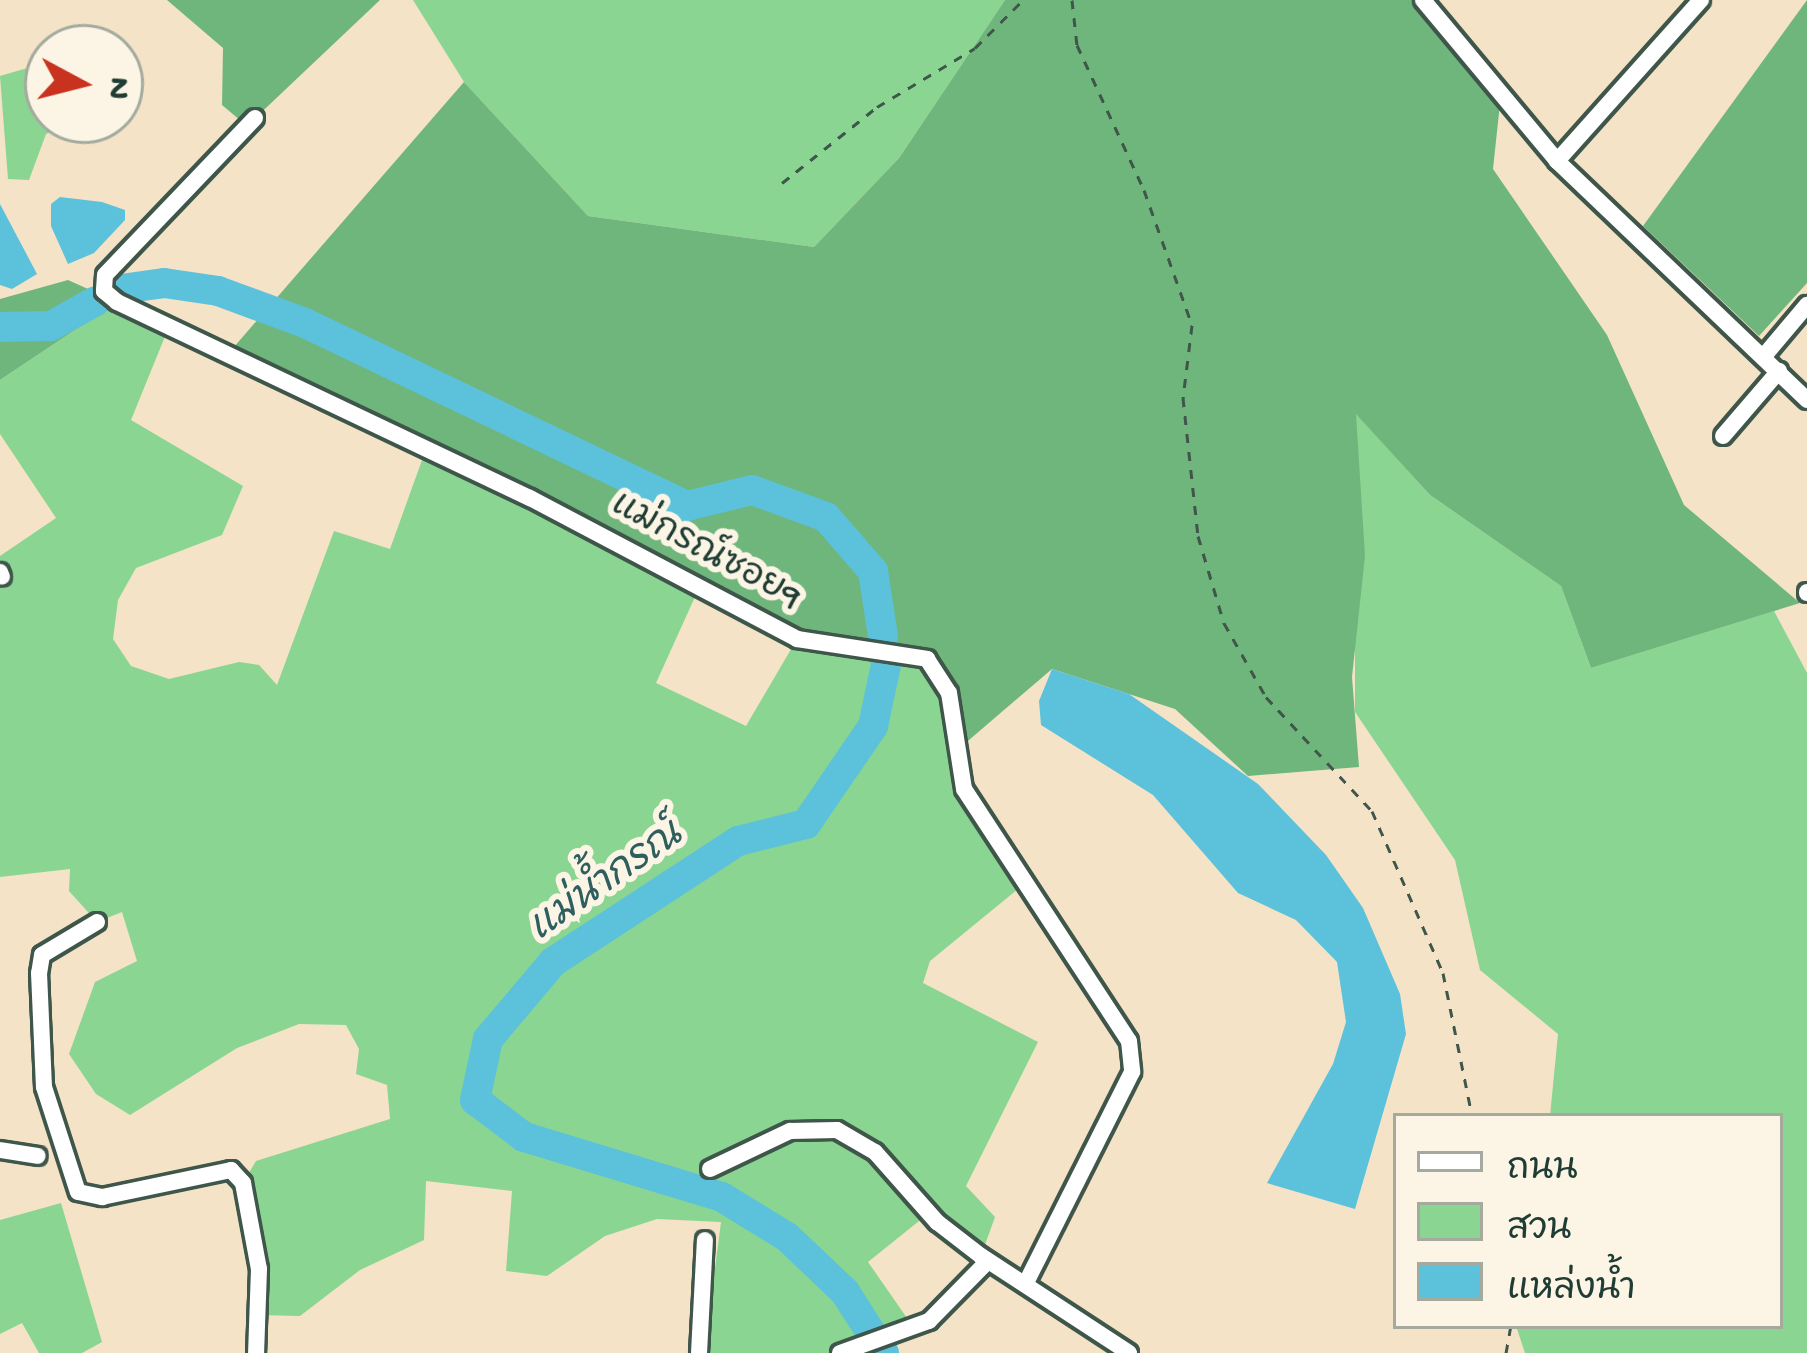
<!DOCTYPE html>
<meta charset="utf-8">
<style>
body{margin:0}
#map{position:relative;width:1807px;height:1353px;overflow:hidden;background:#f4e3c7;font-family:"Gochi Hand","Playpen Sans Thai",sans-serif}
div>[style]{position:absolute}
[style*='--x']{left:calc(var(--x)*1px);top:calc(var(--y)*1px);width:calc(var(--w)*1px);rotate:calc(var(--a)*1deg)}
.green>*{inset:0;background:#8ad592}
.forest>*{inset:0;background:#6fb67c}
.water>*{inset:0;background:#5cc1da}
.river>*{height:30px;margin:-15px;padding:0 15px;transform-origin:15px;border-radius:15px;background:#5cc1da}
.path>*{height:3px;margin-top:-1.5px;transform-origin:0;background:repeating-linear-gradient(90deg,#3f564a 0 9px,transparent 0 18px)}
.roads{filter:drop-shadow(3px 0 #3f564a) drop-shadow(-3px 0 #3f564a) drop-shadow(0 3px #3f564a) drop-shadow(0 -3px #3f564a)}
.minor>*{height:16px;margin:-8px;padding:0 8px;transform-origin:8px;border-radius:8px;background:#fff}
span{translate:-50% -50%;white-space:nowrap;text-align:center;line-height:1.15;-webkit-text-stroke:12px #fcf5e5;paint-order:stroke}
.street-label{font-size:36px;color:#1f3d34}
.water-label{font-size:39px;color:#2e5e5e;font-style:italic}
.legend{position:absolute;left:1393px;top:1113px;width:390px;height:216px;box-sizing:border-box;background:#fcf5e5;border:3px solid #a4ab9e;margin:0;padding:15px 21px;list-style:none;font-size:36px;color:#1f3d34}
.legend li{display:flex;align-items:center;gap:24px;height:60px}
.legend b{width:60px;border:3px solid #a4ab9e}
.north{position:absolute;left:24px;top:24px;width:120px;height:120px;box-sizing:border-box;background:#fcf5e5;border:3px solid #a4ab9e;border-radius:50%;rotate:97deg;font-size:33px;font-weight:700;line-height:48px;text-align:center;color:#1f3d34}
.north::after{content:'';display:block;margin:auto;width:42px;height:54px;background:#c8321e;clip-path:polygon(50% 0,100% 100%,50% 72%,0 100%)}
</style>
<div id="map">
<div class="green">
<i style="clip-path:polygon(413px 0,1005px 0,899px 158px,814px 247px,588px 216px,464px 82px)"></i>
<i style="clip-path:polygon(48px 62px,48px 120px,77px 120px,46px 134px,29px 180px,8px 179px,0 76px)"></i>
<i style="clip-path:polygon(117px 302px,166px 334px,131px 420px,243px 486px,222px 535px,136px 568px,118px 600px,113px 639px,131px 666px,169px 679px,239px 662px,259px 665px,277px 685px,334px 531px,390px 549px,426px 449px,699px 588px,656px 683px,746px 726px,797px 639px,927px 659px,949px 693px,964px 789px,1024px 884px,930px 961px,923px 983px,1038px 1042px,966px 1186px,995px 1217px,981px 1256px,929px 1213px,868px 1262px,914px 1328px,831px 1353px,704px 1353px,721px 1222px,657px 1219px,605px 1236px,547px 1276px,506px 1271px,512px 1191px,426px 1181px,424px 1240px,360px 1270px,300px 1316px,257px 1315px,243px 1183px,256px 1161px,390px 1119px,387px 1085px,356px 1074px,359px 1049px,346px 1025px,299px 1024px,237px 1048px,130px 1115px,96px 1094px,69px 1054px,95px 982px,137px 961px,122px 912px,97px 922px,69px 891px,70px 869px,0 877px,0 556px,56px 518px,0 434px,0 380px)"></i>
<i style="clip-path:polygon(1355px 412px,1430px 495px,1561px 586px,1591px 668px,1774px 611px,1807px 673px,1807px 1353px,1525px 1353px,1516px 1326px,1780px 1326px,1780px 1116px,1550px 1116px,1558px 1034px,1480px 970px,1455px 860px,1355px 712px)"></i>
<i style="clip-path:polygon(61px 1203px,102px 1342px,82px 1353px,39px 1353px,22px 1323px,0 1334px,0 1220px)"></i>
</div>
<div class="forest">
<i style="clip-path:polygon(167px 0,380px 0,247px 126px,222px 105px,223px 48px)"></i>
<i style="clip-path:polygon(1005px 0,1430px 0,1501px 94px,1493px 169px,1607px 335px,1684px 505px,1800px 603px,1591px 668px,1561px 586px,1430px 495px,1356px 414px,1365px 556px,1352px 677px,1359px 767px,1248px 776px,1175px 709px,1052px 669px,962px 746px,927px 659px,797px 639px,227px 355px,464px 82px,588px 216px,814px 247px,899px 158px)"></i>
<i style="clip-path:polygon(1807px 0,1807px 283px,1759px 336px,1643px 226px)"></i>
<i style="clip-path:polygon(68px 280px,117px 302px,0 380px,0 299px)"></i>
</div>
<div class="water">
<i style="clip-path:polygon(60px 197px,102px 202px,125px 210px,125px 220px,94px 253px,68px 264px,51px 226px,51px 204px)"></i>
<i style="clip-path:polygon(0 204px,37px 274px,12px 289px,0 285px)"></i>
<i style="clip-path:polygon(1052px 669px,1129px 694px,1258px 784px,1326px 855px,1363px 908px,1400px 994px,1406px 1034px,1355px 1209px,1267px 1183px,1333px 1064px,1346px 1022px,1337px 962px,1296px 920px,1238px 893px,1153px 795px,1041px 725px,1039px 701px)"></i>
</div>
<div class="river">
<i style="--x:121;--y:289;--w:43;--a:-7.9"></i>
<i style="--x:164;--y:283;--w:55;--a:8.4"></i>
<i style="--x:218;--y:291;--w:93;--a:20.2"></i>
<i style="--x:305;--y:323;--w:424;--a:25.6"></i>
<i style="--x:687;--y:506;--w:67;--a:-13.8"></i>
<i style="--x:752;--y:490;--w:79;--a:20"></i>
<i style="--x:826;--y:517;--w:72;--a:49"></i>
<i style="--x:873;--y:571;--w:66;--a:81.3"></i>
<i style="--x:0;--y:327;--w:51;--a:-1.1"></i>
<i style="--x:51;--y:326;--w:51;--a:-29.1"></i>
<i style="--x:884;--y:1353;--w:72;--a:-122.6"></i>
<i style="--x:845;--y:1292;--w:80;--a:-136.5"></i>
<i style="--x:787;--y:1237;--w:76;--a:-148.4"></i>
<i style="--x:722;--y:1197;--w:207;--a:-163.1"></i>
<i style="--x:524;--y:1137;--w:61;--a:-142.9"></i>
<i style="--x:475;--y:1100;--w:62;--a:-78"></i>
<i style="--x:488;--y:1039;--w:101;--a:-49.8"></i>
<i style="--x:553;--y:962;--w:221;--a:-33.2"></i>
<i style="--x:738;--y:841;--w:70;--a:-14"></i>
<i style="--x:806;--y:824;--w:119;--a:-55.6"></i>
<i style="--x:873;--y:726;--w:67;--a:-78"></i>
</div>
<div class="path">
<i style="--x:1072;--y:0;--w:45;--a:83.7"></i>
<i style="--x:1077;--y:45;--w:160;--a:65.2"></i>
<i style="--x:1144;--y:190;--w:143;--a:70.4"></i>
<i style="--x:1192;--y:325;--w:74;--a:97"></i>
<i style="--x:1183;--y:398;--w:139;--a:83.8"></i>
<i style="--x:1198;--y:536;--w:91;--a:73.4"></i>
<i style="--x:1224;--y:623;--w:85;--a:60.4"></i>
<i style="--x:1266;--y:697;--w:156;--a:47.1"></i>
<i style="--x:1372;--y:811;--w:177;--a:66.3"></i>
<i style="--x:1443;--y:973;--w:146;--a:78.5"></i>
<i style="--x:782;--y:183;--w:122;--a:-38.7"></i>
<i style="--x:877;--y:107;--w:114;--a:-31"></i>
<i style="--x:975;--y:48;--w:68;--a:-45"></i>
<i style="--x:1506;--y:1353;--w:27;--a:-80"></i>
</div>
<div class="roads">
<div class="minor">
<i style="--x:1423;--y:0;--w:209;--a:50.2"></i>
<i style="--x:1557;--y:161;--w:346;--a:43.7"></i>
<i style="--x:255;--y:118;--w:217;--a:133.7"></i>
<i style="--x:105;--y:275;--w:16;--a:94"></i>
<i style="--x:104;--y:291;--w:17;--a:40"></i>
<i style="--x:117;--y:302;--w:457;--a:25.4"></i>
<i style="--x:530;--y:498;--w:302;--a:27.8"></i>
<i style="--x:797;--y:639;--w:132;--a:8.7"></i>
<i style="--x:927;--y:659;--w:40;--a:57.1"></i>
<i style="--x:949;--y:693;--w:97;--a:81.1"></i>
<i style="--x:964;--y:789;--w:301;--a:56.8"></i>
<i style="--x:1129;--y:1041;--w:31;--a:84"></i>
<i style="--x:1132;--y:1072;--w:236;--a:116.7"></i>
<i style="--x:1557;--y:161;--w:216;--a:-48.2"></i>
<i style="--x:1764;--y:356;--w:67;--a:-49.9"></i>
<i style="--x:1723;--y:436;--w:86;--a:-49.3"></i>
<i style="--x:0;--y:572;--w:5;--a:68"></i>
<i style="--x:1807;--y:593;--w:1;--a:-90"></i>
<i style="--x:97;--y:922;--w:64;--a:149"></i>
<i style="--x:42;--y:955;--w:18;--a:99"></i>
<i style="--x:39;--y:973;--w:114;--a:87.5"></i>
<i style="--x:44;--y:1087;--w:110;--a:72.1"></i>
<i style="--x:78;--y:1192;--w:25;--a:12"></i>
<i style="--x:102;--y:1197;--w:132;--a:-11.8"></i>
<i style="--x:231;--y:1170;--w:18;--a:47"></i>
<i style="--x:243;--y:1183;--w:87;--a:79.5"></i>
<i style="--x:259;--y:1269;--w:84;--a:92"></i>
<i style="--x:0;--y:1150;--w:38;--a:9"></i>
<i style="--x:710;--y:1169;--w:89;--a:-25.4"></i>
<i style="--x:790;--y:1131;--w:47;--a:-1.2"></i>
<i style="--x:837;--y:1130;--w:44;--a:30.1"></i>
<i style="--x:875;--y:1152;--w:94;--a:48.5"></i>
<i style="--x:937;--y:1222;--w:56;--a:37.7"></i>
<i style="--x:981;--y:1256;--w:177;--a:33.2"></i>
<i style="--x:699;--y:1353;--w:113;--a:-87"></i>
<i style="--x:840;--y:1353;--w:95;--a:-19.8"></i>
<i style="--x:929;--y:1321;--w:84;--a:-45.5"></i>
</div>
</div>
<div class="street-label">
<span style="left:705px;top:553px;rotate:28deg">แม่กรณ์ซอย9</span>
</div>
<div class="water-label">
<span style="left:607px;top:884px;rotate:-35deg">แม่น้ำกรณ์</span>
</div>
<ul class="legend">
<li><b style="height:15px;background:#fff"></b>ถนน</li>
<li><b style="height:33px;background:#8ad592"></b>สวน</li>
<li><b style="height:33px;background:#5cc1da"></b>แหล่งน้ำ</li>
</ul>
<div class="north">N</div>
</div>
